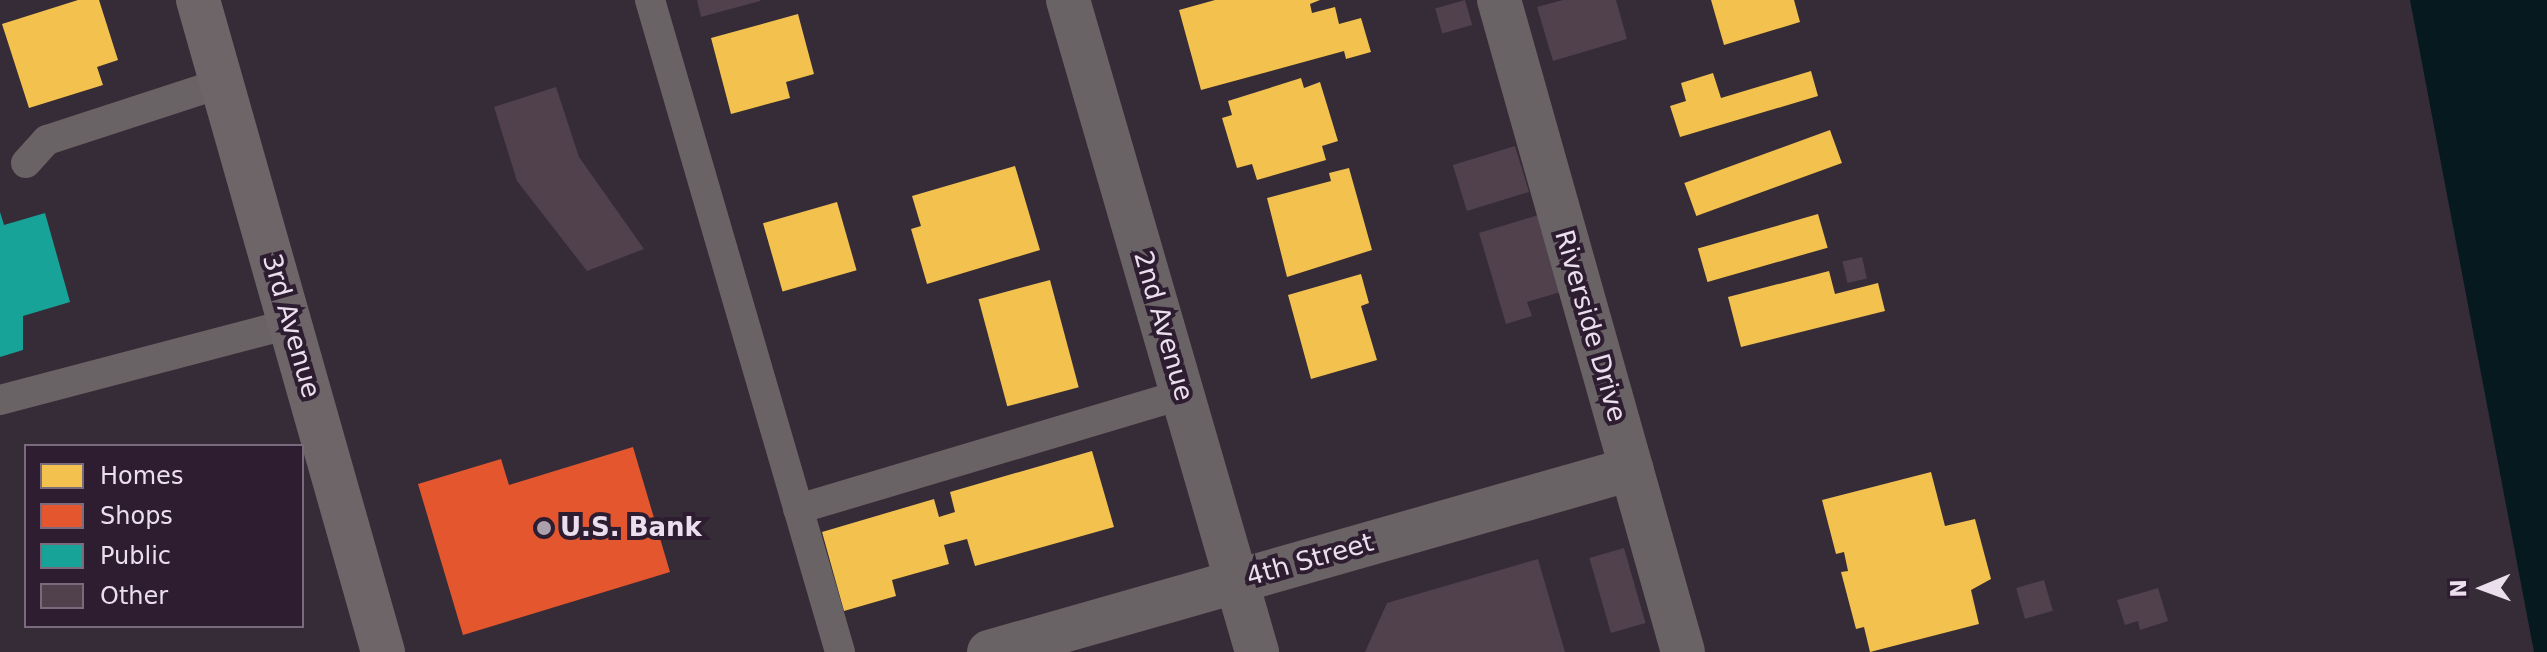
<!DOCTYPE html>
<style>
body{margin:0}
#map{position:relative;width:2547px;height:652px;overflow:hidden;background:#362c37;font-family:"DejaVu Sans",sans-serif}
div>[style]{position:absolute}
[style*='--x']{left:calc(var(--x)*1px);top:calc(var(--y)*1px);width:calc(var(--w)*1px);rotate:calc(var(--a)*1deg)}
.water>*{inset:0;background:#05191e}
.homes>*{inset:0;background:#f2c14e;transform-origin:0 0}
.shops>*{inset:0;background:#e4572e}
.public>*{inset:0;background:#17a398}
.building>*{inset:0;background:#50414c;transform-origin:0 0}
.lane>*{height:30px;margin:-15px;padding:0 15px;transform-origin:15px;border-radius:15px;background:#6a6365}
.street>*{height:44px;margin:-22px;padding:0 22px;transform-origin:22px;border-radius:22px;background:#6a6365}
.secondary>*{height:44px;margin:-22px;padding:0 22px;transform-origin:22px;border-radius:22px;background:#6d6568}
.dots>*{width:22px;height:22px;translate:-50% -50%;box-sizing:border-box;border:4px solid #2e1d31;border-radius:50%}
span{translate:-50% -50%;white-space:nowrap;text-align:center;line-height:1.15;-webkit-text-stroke:8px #2e1d31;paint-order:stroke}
.street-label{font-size:26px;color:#ebdfed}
.poi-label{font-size:26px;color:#ebdfed;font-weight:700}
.left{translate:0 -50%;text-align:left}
.legend{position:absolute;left:24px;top:444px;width:280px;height:184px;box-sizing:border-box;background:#2e1d31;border:2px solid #7a6b7c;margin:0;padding:10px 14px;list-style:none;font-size:24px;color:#ebdfed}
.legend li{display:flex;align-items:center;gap:16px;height:40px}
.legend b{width:40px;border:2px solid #7a6b7c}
.north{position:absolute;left:2443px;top:548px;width:80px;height:80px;-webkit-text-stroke:6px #2e1d31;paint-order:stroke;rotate:269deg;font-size:22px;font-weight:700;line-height:32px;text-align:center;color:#ebdfed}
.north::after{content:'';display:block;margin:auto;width:28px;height:36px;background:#ebdfed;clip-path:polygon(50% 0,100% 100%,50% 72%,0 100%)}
</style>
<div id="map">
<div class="water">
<i style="clip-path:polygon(2410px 0,2547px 0,2547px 652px,2534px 652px)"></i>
</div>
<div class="homes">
<i style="clip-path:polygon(78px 0,99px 0,118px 60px,97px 67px,103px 85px,29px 108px,2px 24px)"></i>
<i style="clip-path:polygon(1215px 0,1320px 0,1310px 4px,1312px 13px,1335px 7px,1339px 24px,1361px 18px,1371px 52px,1346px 59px,1344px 51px,1201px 90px,1179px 10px)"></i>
<i style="clip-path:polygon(1711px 0,1794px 0,1800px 22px,1724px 45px)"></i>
<i style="clip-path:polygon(798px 14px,814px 74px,786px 82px,790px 98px,731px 114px,711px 38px)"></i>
<i style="clip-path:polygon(1811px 71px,1818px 96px,1680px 137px,1670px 106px,1686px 101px,1681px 83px,1713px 73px,1721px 98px)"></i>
<i style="clip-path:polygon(1301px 78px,1304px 88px,1320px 82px,1338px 141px,1322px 146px,1326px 160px,1257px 180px,1252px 164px,1237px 168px,1222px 118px,1232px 115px,1228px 101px)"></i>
<i style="left:1830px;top:130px;width:35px;height:155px;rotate:70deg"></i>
<i style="clip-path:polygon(1015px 166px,1040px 250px,927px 284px,911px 229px,921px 226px,912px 196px)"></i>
<i style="clip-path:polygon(1349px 168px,1372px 250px,1287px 277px,1267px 198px,1331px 181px,1329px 173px)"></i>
<i style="left:837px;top:202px;width:71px;height:77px;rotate:74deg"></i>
<i style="left:1818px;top:214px;width:35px;height:125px;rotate:74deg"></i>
<i style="clip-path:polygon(1829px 271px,1835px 294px,1878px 283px,1885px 311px,1741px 347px,1728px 297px)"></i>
<i style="clip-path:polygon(1361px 274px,1369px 303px,1361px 306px,1377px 360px,1311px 379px,1288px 295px)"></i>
<i style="left:1050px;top:280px;width:111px;height:74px;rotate:75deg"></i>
<i style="clip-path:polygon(1092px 451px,1114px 527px,975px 566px,967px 539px,944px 545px,949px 564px,892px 580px,896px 596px,844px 611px,822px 532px,934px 499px,939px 517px,955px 512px,950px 492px)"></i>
<i style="clip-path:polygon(1931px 472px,1945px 526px,1975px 519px,1991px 579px,1971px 590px,1979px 624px,1870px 652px,1864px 627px,1856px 629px,1841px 572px,1848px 571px,1844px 552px,1836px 554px,1822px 500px)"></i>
</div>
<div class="shops">
<i style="clip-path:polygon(633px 447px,670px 572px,463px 635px,418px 484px,501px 459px,509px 485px)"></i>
</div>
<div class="public">
<i style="clip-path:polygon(0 212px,4px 225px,45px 213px,70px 302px,23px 316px,23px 350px,0 357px)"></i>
</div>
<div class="building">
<i style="clip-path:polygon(697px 0,760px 0,760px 1px,701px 17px)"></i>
<i style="left:1465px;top:0;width:26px;height:31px;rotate:74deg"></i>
<i style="clip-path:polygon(1563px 0,1616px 0,1627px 39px,1553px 61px,1537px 7px)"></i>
<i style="clip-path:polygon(556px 87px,579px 157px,644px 249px,587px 271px,517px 181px,494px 107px)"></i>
<i style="left:1515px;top:146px;width:48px;height:65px;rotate:73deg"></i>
<i style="clip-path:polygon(1545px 213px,1567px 290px,1527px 302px,1532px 316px,1506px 324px,1479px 233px)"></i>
<i style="left:1862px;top:257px;width:22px;height:20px;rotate:77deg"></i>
<i style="left:1624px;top:548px;width:78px;height:36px;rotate:74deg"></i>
<i style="clip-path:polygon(1538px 559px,1565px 652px,1365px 652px,1387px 603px)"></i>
<i style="left:2044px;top:580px;width:32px;height:29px;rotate:74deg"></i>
<i style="clip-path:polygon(2158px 588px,2168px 621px,2140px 630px,2138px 621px,2125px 625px,2117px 600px)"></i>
</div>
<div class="lane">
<i style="--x:650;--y:0;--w:679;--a:73.75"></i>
<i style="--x:26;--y:163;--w:31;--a:-48"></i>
<i style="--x:47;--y:140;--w:183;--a:-18.1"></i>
<i style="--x:0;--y:400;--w:300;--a:-14.7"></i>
<i style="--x:798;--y:509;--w:402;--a:-16.6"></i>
</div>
<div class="street">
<i style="--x:1068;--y:0;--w:679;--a:73.83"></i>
<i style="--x:1499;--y:0;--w:677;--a:74.24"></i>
<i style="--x:989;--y:652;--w:668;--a:-15.91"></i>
</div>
<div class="secondary">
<i style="--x:198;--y:0;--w:678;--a:74.16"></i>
</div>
<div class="dots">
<i style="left:544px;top:528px;background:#aca0ad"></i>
</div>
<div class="street-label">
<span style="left:291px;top:326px;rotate:74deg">3rd Avenue</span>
<span style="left:1163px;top:326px;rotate:74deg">2nd Avenue</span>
<span style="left:1590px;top:326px;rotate:74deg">Riverside Drive</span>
<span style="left:1310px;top:560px;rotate:-16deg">4th Street</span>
</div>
<div class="poi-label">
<span class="left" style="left:560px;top:528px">U.S. Bank</span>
</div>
<ul class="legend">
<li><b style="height:22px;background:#f2c14e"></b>Homes</li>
<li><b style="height:22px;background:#e4572e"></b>Shops</li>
<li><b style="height:22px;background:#17a398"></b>Public</li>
<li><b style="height:22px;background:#50414c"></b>Other</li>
</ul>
<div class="north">N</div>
</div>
